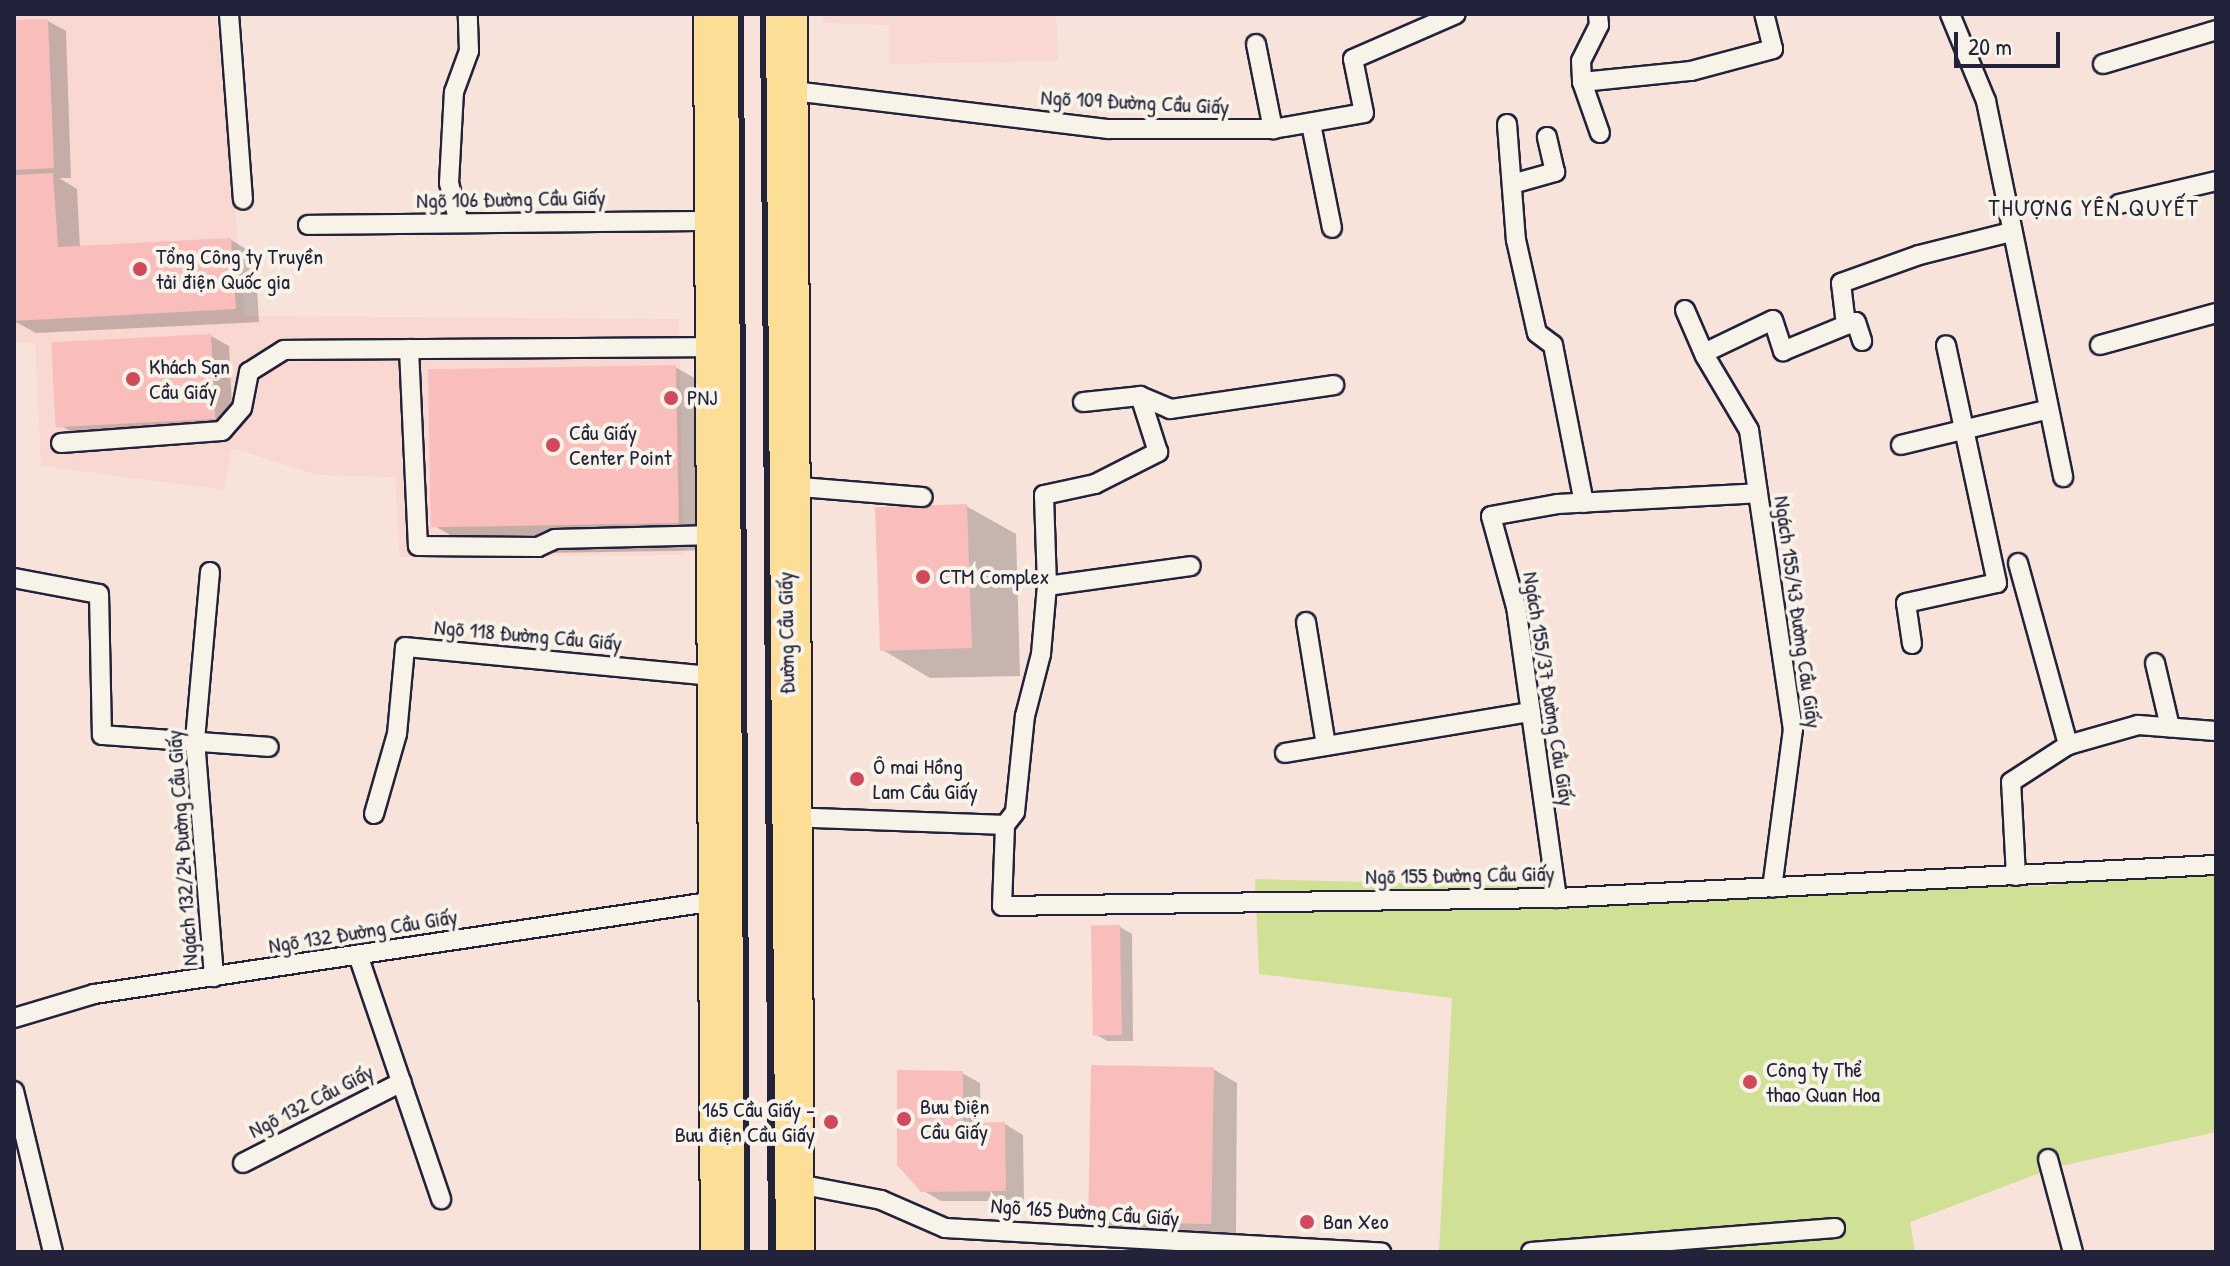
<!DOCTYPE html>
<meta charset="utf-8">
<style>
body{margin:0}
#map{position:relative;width:2230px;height:1266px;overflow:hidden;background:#f8e3da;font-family:"Patrick Hand",sans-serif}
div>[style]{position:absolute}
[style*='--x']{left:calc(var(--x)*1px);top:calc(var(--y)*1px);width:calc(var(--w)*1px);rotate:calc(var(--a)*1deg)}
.built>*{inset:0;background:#f8d8d1}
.green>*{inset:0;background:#d0e094}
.shadow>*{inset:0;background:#0003}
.building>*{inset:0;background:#f9bdbb;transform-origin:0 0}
.roads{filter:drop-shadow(2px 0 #22223b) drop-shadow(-2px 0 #22223b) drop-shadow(0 2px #22223b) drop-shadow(0 -2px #22223b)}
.lane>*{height:18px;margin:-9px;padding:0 9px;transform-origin:9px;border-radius:9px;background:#f7f3e8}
.primary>*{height:44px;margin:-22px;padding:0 22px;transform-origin:22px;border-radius:22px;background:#fcde96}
.rail>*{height:6px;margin:-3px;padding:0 3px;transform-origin:3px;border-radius:3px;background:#22223b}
.dots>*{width:22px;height:22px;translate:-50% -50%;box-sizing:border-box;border:4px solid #f7f3e8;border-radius:50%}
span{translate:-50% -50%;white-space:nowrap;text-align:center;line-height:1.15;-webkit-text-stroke:8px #f7f3e8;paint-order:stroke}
.street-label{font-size:22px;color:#22223b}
.poi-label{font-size:22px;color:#22223b}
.left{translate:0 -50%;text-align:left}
.right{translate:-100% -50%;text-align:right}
.neighbourhood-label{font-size:24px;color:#22223b;letter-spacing:2px}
.frame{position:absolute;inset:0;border:16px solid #22223b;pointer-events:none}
.scale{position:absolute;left:1954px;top:32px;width:106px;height:36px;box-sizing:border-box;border:4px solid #22223b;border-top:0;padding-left:10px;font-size:24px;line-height:28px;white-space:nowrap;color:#22223b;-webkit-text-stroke:6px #f7f3e8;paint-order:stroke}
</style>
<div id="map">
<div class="built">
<i style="clip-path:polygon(14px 14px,216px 14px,245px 316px,679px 319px,684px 555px,400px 557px,395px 477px,317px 475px,232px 448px,224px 490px,41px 466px,35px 343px,14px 342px)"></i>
<i style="clip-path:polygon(823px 14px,1056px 14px,1058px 61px,889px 64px,890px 25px,823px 23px)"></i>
</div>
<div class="green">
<i style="clip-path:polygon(2216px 865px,2216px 1132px,2056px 1167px,1910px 1222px,1915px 1252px,1439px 1252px,1452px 998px,1259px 974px,1255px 879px,1553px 887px,2044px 886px)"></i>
</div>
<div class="shadow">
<i style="clip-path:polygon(48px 21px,66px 31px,71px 178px,59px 178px,77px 189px,80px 248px,231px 240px,255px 254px,259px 322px,36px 333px,14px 321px,14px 22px)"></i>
<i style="clip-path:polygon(211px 336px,229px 346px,233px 428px,74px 433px,56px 423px)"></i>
<i style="clip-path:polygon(675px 367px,726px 396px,728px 550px,483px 554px,433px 525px)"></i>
<i style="clip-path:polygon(966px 506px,1016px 534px,1020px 676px,930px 678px,881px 649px)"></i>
<i style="clip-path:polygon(1120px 927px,1132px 934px,1133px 1041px,1107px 1041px,1095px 1034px)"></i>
<i style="clip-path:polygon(1213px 1069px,1237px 1083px,1236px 1236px,1115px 1235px,1091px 1221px)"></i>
<i style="clip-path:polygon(962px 1073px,980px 1083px,981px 1124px,1005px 1124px,1023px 1135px,1024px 1201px,941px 1201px,922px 1190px)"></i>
</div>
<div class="building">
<i style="clip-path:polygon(48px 19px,54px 168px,14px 170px,14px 20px)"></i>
<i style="clip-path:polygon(53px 173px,58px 247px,231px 238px,236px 309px,14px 321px,14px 175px)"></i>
<i style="left:211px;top:334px;width:85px;height:160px;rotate:87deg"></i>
<i style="left:676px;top:365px;width:158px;height:248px;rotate:89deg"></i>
<i style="left:967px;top:504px;width:144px;height:92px;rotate:88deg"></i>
<i style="left:1120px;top:925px;width:110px;height:29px;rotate:89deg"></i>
<i style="left:1091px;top:1065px;width:123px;height:157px;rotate:1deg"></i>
<i style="clip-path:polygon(897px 1070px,963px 1071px,963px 1123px,1005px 1122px,1006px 1191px,921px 1192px,897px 1165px)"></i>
</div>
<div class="roads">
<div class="lane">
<i style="--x:229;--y:14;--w:186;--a:85.7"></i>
<i style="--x:1598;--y:14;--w:11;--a:85"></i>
<i style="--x:1599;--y:25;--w:40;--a:116.6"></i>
<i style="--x:1581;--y:61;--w:21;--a:87"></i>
<i style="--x:1582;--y:82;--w:54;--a:70.6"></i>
<i style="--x:1950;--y:14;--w:94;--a:67.5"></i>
<i style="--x:1986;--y:101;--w:384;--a:78.4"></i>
<i style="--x:1256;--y:44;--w:87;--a:78.7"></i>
<i style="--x:2103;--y:64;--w:118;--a:-16.7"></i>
<i style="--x:1582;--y:82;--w:110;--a:-5.8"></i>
<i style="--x:1691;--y:71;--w:85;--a:-15"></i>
<i style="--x:1773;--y:49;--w:36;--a:-104"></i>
<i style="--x:785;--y:90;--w:326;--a:6.9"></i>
<i style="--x:1109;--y:129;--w:164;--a:0"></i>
<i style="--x:1273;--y:129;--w:92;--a:-10"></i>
<i style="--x:1364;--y:113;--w:55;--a:-101.5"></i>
<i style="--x:1353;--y:59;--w:112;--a:-23.6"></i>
<i style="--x:1311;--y:124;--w:106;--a:78.6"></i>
<i style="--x:1507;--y:124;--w:116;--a:85.6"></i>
<i style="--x:1516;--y:240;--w:95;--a:77.3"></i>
<i style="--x:1537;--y:333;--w:20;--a:37"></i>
<i style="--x:1553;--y:345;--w:161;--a:78.9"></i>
<i style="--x:1512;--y:184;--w:45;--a:-15.6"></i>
<i style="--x:1555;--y:172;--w:36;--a:-103"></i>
<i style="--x:2119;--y:204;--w:100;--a:-13.3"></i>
<i style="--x:459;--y:223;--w:41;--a:-104"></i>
<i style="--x:449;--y:183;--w:91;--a:-86.9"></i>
<i style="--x:454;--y:92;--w:44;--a:-69.9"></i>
<i style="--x:469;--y:51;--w:37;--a:-92"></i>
<i style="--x:308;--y:225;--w:407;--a:-0.6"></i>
<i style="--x:1685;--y:310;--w:50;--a:66.5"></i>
<i style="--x:1705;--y:356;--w:86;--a:59.3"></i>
<i style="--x:1749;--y:430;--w:64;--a:81.9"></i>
<i style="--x:1758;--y:493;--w:239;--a:81.6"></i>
<i style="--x:1793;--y:729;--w:160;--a:97.5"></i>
<i style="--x:1846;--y:325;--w:10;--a:-17"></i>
<i style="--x:1856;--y:322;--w:20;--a:72"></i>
<i style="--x:2100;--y:345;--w:120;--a:-15.4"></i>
<i style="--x:409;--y:349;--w:197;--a:87.4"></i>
<i style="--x:418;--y:546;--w:120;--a:0.5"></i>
<i style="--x:538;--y:547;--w:19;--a:-25"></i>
<i style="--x:555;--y:539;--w:162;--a:-1.4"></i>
<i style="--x:1704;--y:353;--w:76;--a:-25.6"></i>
<i style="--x:1773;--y:320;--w:33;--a:72"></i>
<i style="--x:1783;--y:351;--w:68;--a:-22.4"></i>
<i style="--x:1846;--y:325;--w:42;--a:-96.8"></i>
<i style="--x:1841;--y:283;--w:83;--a:-19.7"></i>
<i style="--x:1919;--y:255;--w:95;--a:-14"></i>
<i style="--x:1083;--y:402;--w:57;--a:-6"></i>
<i style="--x:61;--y:443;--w:161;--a:-4.3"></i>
<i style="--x:222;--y:431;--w:30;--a:-49"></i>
<i style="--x:242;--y:408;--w:37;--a:-79"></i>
<i style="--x:249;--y:372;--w:41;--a:-32.2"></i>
<i style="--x:284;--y:350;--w:433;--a:-0.4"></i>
<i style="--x:1901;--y:445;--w:149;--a:-13.6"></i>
<i style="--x:788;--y:486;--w:135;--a:4.7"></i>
<i style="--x:2018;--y:563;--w:189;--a:74.6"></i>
<i style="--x:210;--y:572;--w:169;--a:95.1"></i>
<i style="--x:195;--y:740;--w:238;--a:85.4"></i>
<i style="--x:14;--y:578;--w:86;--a:10.7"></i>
<i style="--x:99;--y:594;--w:141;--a:88.8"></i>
<i style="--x:102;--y:735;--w:167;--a:4.1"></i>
<i style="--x:1047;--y:586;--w:145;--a:-7.9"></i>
<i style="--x:1306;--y:622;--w:125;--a:80.8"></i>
<i style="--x:1912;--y:644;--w:41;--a:-98.3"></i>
<i style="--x:1906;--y:603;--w:93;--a:-12.4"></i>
<i style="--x:1997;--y:583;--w:243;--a:-102.1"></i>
<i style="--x:2155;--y:663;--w:66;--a:76.8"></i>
<i style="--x:1285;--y:753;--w:249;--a:-9.5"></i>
<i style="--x:374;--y:814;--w:83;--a:-74"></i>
<i style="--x:397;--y:734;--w:87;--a:-84.7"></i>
<i style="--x:405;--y:647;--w:316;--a:5.4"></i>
<i style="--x:788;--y:817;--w:217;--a:2.1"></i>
<i style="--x:1005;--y:825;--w:81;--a:92.1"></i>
<i style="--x:1002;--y:906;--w:555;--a:-0.83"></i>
<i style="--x:1557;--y:898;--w:660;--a:-2.87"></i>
<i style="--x:1005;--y:825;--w:16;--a:-52"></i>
<i style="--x:1015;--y:812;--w:97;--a:-84.1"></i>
<i style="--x:1025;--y:716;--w:64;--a:-75.5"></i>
<i style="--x:1041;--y:654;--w:68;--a:-85"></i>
<i style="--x:1047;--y:586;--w:91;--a:-91.9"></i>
<i style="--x:1044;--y:495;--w:52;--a:-12.2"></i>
<i style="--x:1095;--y:484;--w:71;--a:-26.9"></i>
<i style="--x:1158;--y:452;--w:59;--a:-107.8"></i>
<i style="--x:1140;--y:396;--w:33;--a:23"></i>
<i style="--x:1170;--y:409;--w:166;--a:-8.3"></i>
<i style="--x:2016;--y:876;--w:94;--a:-93"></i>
<i style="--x:2011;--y:782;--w:68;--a:-33"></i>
<i style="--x:2068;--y:745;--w:73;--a:-15.9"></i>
<i style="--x:2138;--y:725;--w:78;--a:4.4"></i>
<i style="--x:1557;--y:898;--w:294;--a:-98"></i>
<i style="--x:1516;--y:607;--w:94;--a:-105.4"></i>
<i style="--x:1491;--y:516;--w:67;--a:-10.3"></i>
<i style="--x:1557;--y:504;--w:201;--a:-3.1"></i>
<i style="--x:359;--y:958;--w:255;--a:71.2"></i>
<i style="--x:14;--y:1018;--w:84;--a:-16.7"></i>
<i style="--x:94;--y:994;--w:635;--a:-8.51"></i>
<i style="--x:14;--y:1091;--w:166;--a:76.4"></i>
<i style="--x:2048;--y:1159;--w:96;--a:75"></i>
<i style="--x:243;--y:1163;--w:178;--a:-27"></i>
<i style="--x:793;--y:1183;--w:90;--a:10.9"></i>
<i style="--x:881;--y:1200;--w:70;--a:23.6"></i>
<i style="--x:945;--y:1228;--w:437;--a:3.2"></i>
<i style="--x:1531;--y:1252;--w:305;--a:-4.5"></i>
</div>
<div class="primary">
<i style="--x:716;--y:14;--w:1238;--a:89.68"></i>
<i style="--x:785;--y:14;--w:1238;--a:89.68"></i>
</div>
</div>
<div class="rail">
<i style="--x:741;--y:14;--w:1238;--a:89.72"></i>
<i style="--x:763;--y:14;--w:1238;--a:89.54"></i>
</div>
<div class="dots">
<i style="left:140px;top:269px;background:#d1495b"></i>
<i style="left:133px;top:379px;background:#d1495b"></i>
<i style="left:671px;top:398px;background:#d1495b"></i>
<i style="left:553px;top:445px;background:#d1495b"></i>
<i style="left:923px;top:577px;background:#d1495b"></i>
<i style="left:857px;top:779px;background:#d1495b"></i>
<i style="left:1750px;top:1082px;background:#d1495b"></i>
<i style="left:904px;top:1119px;background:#d1495b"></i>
<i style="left:831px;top:1122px;background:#d1495b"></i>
<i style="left:1307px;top:1222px;background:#d1495b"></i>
</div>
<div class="street-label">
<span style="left:1135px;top:102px;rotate:3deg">Ngõ 109 Đường Cầu Giấy</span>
<span style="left:511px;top:199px;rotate:-1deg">Ngõ 106 Đường Cầu Giấy</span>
<span style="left:1798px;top:612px;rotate:82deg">Ngách 155/43 Đường Cầu Giấy</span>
<span style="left:786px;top:633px;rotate:-91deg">Đường Cầu Giấy</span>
<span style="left:528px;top:635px;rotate:5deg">Ngõ 118 Đường Cầu Giấy</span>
<span style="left:1549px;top:689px;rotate:81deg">Ngách 155/37 Đường Cầu Giấy</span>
<span style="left:182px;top:848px;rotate:-94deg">Ngách 132/24 Đường Cầu Giấy</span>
<span style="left:1460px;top:875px;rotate:-1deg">Ngõ 155 Đường Cầu Giấy</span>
<span style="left:363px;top:931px;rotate:-9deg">Ngõ 132 Đường Cầu Giấy</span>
<span style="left:311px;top:1101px;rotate:-27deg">Ngõ 132 Cầu Giấy</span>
<span style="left:1085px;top:1212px;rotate:4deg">Ngõ 165 Đường Cầu Giấy</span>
</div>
<div class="poi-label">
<span class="left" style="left:156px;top:269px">Tổng Công ty Truyền<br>tải điện Quốc gia</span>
<span class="left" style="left:149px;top:379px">Khách Sạn<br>Cầu Giấy</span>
<span class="left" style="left:687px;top:398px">PNJ</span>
<span class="left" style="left:569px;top:445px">Cầu Giấy<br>Center Point</span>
<span class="left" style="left:939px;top:577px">CTM Complex</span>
<span class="left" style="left:873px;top:779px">Ô mai Hồng<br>Lam Cầu Giấy</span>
<span class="left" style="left:1766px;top:1082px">Công ty Thể<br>thao Quan Hoa</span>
<span class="left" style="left:920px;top:1119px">Bưu Điện<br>Cầu Giấy</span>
<span class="right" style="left:815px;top:1122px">165 Cầu Giấy -<br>Bưu điện Cầu Giấy</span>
<span class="left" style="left:1323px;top:1222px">Ban Xeo</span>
</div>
<div class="neighbourhood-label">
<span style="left:2094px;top:208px">THƯỢNG YÊN QUYẾT</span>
</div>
<div class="frame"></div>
<div class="scale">20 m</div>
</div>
